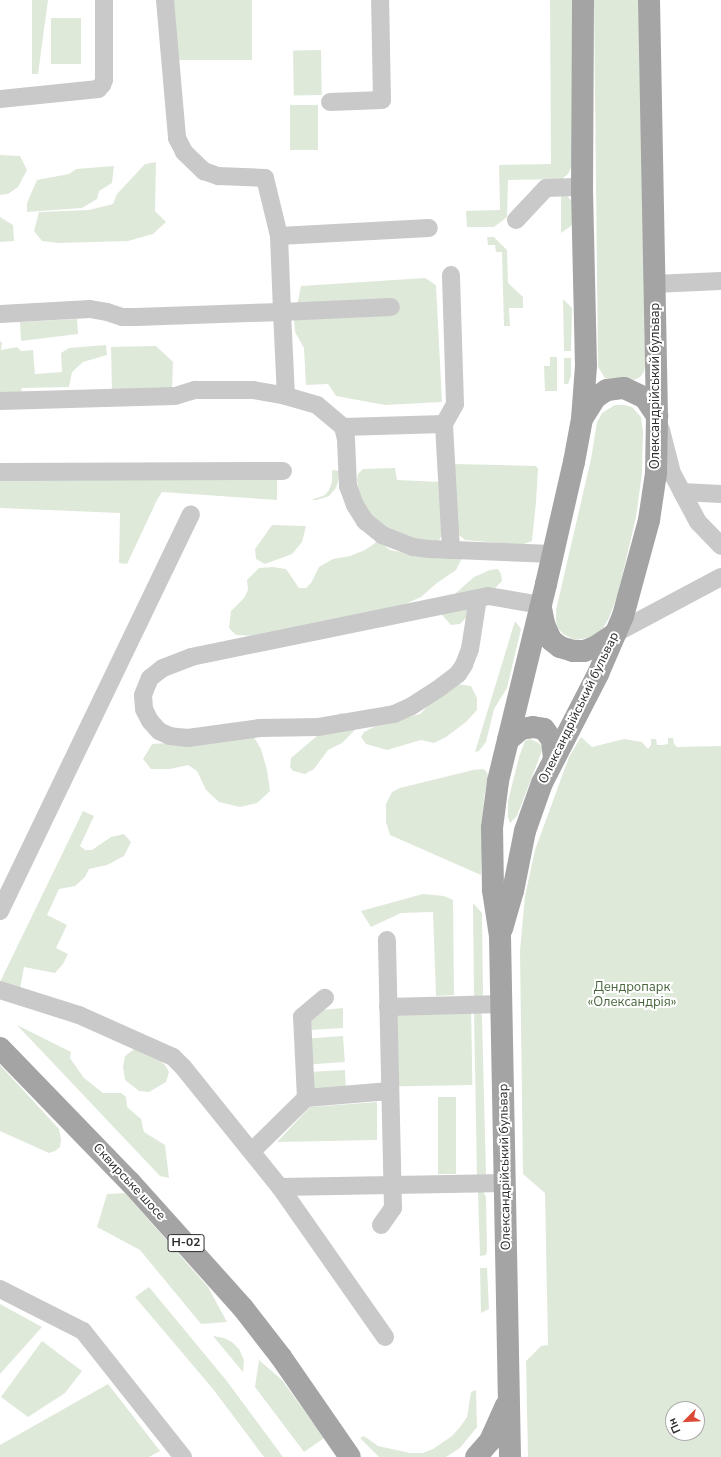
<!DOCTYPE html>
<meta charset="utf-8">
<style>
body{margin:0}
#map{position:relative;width:721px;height:1457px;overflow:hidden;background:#fff;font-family:"Nunito Sans",sans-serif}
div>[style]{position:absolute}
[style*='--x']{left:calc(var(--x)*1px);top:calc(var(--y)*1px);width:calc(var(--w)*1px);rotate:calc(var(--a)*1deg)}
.green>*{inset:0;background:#dfe9da;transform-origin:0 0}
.minor>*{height:18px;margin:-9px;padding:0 9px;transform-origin:9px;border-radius:9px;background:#c9c9c9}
.major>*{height:22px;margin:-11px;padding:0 11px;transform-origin:11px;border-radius:11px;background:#a4a4a4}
span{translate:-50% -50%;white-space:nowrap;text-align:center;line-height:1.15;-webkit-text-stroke:4px #fff;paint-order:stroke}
.shield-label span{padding:1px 3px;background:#fff;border:1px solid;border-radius:3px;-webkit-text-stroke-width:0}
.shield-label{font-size:12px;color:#2c2c2c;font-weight:700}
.street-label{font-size:13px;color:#2c2c2c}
.park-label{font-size:13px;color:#48653c}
.north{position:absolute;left:665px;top:1401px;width:40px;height:40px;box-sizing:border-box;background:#fff;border:1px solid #ababab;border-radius:50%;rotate:246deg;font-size:11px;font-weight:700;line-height:16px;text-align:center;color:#2c2c2c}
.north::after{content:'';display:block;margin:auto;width:14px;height:18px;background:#db4a36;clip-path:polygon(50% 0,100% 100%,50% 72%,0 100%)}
</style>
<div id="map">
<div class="green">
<i style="clip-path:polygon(32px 0,48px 0,38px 74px,32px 74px)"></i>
<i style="left:174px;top:0;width:78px;height:60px"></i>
<i style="clip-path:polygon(550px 0,574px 0,573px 164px,568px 174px,562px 179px,508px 180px,507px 217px,494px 227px,467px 227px,466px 211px,500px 210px,499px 165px,551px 164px)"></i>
<i style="clip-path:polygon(594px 0,641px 0,645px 365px,644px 372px,640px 377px,634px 380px,605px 378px,598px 367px)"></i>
<i style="left:51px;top:18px;width:30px;height:46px"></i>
<i style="left:321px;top:50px;width:45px;height:28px;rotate:89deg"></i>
<i style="left:290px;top:105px;width:28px;height:45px"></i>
<i style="clip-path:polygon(0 155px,20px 156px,27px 170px,18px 187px,8px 194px,0 195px)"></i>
<i style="clip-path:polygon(156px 162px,155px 211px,166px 222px,153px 234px,128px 241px,59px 243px,42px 241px,34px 231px,39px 212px,89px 210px,113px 204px,117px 194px,145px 164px)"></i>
<i style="clip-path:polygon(114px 166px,112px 183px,99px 191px,97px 199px,82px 208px,27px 212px,27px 203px,37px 180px,69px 174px,76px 169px)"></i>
<i style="clip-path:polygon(561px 194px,567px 196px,572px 201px,573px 220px,571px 226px,561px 233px)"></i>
<i style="clip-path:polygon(0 217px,13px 225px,14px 241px,0 242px)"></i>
<i style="clip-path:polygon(487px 237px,494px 237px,507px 250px,508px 283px,523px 297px,523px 308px,509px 308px,510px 326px,504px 326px,502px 252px,496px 252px,495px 245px,488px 245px)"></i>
<i style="clip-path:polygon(425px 278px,436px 285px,442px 402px,385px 405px,336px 396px,328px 384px,306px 385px,304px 348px,295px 332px,294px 320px,301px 286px)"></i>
<i style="clip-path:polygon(563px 299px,572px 308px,571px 351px,564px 351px)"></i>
<i style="clip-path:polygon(77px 319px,78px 334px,21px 341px,20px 322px)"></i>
<i style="clip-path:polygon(0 341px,2px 343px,1px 350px,17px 347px,21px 351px,33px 350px,35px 374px,62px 372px,61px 353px,69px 348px,106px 345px,107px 355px,83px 362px,72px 372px,69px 387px,22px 388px,21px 392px,0 395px)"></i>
<i style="clip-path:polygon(156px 346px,173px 362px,172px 391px,112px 393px,111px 347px)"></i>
<i style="clip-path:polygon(550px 357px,557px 357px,557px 391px,545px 391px,544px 366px,550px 366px)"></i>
<i style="clip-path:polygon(564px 358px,571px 358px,571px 376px,568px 384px,564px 384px)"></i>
<i style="clip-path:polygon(615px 405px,625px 405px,632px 407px,641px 417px,643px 431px,642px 473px,636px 517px,618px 594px,609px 618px,603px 628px,593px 637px,575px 640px,563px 634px,558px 628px,556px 621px,556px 610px,591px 459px,597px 422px,602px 413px)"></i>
<i style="clip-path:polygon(454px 464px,536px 466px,538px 469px,536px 502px,532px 541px,521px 545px,465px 540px,457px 533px)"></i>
<i style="clip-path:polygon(395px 468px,397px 480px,441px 482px,443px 531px,439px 541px,431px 542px,394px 534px,376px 522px,359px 497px,357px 479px,358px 474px,363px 469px)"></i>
<i style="clip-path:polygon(332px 470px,341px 471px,336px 488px,329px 496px,317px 500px,311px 500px,325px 495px,329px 490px,332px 482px)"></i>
<i style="clip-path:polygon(0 479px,277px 480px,277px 500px,162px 492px,157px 500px,127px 564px,119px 563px,120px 513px,0 508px)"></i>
<i style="clip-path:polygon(272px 525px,306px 526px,302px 542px,292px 554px,265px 564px,256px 559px,255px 549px)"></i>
<i style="clip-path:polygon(378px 541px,390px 550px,417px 555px,462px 558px,456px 570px,437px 583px,421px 597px,392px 610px,260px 636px,236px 635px,229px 628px,231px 611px,244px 598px,248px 590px,247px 580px,259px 568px,273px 567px,286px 569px,299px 588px,306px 588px,311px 583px,319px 567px,333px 559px,350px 556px,365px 550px)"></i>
<i style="clip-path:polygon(498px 569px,501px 574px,502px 581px,460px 624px,451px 625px,442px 615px,448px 600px,474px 577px,490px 570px)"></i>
<i style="clip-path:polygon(515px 621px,521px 629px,507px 688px,494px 709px,486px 742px,479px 751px,475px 752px)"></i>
<i style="clip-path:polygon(458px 684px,471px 686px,477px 698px,477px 710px,466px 722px,446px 737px,434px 743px,421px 740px,387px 750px,366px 744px,361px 737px,364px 732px,376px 726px,420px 714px,441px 693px)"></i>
<i style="clip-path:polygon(341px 713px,352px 716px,355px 727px,354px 731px,342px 743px,328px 750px,314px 769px,305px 774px,293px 771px,290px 767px,291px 758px,317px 736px,330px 718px)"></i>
<i style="clip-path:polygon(254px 737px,261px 749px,267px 770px,270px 791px,257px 803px,240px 807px,219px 802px,206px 790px,197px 771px,188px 765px,170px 769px,151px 769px,143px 759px,152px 744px)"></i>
<i style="clip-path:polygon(evenodd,581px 737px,592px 747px,624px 739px,642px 742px,648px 749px,651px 745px,651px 739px,656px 739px,657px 745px,662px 745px,668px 744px,668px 738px,673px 738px,674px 744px,677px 747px,721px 746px,721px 1457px,528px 1457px,526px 1361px,541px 1346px,548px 1345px,545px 1193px,523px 1174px,520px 951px,525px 896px,535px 850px,569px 757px,581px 737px,673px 1409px,697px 1409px,697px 1433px,673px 1433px,673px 1409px)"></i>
<i style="clip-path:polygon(530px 739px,539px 743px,543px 748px,517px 816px,510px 823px,508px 817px,508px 801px,519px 757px,525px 741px)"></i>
<i style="clip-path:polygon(483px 769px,486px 771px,488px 775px,484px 799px,481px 875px,390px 835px,386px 822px,386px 804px,392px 792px,400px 788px,473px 770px)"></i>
<i style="clip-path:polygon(83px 811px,94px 816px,80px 846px,85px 850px,92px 850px,111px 837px,124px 834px,131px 842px,124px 856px,107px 865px,89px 869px,85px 877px,75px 886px,59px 889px,47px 915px,67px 925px,56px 948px,68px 954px,63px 964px,55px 973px,24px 967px,20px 989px,0 982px)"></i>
<i style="clip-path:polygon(423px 894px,444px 896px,453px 900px,454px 995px,436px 996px,433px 912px,401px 913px,371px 927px,361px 911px)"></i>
<i style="clip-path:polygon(473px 903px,482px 913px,483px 994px,481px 998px,474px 999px)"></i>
<i style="left:471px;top:1005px;width:80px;height:83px;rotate:89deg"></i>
<i style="clip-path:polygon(343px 1008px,343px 1028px,310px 1030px,310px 1022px,315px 1014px,322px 1010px)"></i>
<i style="clip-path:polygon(474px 1010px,481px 1012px,482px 1016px,486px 1176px,477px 1179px)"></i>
<i style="clip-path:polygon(17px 1025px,71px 1052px,70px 1058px,84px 1078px,103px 1093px,121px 1093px,126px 1097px,127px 1107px,141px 1119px,144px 1132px,165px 1145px,169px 1178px,160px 1176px)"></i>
<i style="left:343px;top:1036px;width:26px;height:32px;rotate:86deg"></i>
<i style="clip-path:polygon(137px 1047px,150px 1052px,165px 1065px,169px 1072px,166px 1082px,149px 1092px,139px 1091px,125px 1080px,123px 1067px,125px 1056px)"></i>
<i style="clip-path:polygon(0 1065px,59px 1129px,61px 1139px,60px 1147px,55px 1151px,49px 1153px,0 1131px)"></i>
<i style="left:345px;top:1070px;width:18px;height:32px;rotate:87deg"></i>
<i style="left:438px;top:1097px;width:18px;height:77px"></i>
<i style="clip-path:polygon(377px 1102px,377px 1140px,277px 1142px,310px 1107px)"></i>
<i style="clip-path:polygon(478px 1191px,483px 1191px,486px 1197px,487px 1251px,486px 1255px,480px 1256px)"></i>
<i style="clip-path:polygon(125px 1193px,208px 1287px,227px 1322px,201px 1324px,140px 1250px,97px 1227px,107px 1194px)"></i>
<i style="clip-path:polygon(487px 1268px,489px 1309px,481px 1313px,480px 1268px)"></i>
<i style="clip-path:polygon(149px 1287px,226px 1380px,283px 1457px,264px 1457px,213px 1389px,135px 1297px)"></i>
<i style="clip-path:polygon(0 1304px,42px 1327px,0 1374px)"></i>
<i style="clip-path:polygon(213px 1336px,224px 1338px,232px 1342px,239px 1349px,244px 1360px,243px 1372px)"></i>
<i style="clip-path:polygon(42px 1341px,82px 1371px,65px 1393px,28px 1417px,1px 1397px)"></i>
<i style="clip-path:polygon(259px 1360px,282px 1380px,324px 1438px,304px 1452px,255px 1387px)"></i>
<i style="clip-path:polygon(108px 1384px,160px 1451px,149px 1457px,0 1457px,0 1445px)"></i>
<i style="clip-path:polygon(476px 1390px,477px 1427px,460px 1448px,446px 1457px,379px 1457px,360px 1438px,364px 1436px,378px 1446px,410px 1453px,423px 1453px,433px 1449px,452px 1436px,460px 1427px,467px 1417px,471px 1392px)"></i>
</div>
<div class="minor">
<i style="--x:165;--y:0;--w:139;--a:85"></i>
<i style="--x:177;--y:138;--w:16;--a:63"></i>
<i style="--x:184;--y:152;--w:28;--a:44"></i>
<i style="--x:204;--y:171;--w:15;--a:20"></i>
<i style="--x:218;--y:176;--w:47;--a:2.4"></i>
<i style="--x:265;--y:178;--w:60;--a:76.4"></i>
<i style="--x:279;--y:236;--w:76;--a:87.7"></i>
<i style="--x:282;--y:312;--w:109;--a:-2.6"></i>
<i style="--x:0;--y:99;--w:99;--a:-5.8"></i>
<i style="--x:98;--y:89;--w:6;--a:-45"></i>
<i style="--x:102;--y:85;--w:5;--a:-68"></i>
<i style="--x:104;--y:80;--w:80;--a:-90"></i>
<i style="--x:330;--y:102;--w:52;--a:-2.2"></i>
<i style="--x:382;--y:100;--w:100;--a:-91.1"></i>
<i style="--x:516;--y:220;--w:44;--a:-46.8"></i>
<i style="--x:546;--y:188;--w:36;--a:-2"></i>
<i style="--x:279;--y:236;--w:150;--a:-3.1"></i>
<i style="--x:654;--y:284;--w:67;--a:-2.6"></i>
<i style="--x:0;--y:314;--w:90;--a:-3.2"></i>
<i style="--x:90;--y:309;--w:17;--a:10"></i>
<i style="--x:107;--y:312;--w:16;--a:18"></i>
<i style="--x:122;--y:317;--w:14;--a:0"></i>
<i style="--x:136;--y:317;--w:146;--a:-2"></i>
<i style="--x:282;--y:312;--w:84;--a:87.3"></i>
<i style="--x:286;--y:396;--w:32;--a:16"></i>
<i style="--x:317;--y:405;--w:34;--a:40"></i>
<i style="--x:343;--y:427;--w:12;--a:76"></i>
<i style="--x:346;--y:439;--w:47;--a:87.6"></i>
<i style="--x:348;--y:486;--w:20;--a:70"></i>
<i style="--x:355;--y:505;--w:19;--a:58"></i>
<i style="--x:365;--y:521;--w:22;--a:39"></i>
<i style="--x:382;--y:535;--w:33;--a:21"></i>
<i style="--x:413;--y:547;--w:17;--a:7"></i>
<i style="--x:430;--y:549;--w:122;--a:2.3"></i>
<i style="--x:0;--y:401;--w:175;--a:-1.6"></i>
<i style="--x:175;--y:396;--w:21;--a:-17"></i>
<i style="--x:195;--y:390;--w:58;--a:0"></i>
<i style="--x:253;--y:390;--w:34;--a:10"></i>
<i style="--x:343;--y:427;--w:101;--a:-1.7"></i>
<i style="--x:661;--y:430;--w:44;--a:75.7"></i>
<i style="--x:672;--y:473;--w:21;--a:62"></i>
<i style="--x:682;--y:492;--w:34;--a:62"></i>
<i style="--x:698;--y:522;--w:33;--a:46"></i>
<i style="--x:0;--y:472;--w:283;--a:-0.2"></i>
<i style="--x:682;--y:492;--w:39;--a:3"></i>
<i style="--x:451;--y:550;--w:126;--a:-93.2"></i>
<i style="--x:444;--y:424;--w:23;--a:-61"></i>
<i style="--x:455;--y:404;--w:129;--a:-91.8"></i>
<i style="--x:478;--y:598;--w:52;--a:98.9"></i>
<i style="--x:470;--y:649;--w:17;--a:111"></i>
<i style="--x:464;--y:665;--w:11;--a:124"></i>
<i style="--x:458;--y:674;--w:21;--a:143"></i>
<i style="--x:441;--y:687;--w:35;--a:147"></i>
<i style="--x:412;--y:706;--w:20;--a:156"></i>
<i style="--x:394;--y:714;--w:76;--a:170.2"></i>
<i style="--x:319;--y:727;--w:59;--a:179"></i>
<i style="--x:260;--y:728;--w:73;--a:172.1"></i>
<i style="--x:188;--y:738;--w:18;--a:-174"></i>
<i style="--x:170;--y:736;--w:12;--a:-156"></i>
<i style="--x:159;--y:731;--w:13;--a:-132"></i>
<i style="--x:150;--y:721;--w:13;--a:-117"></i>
<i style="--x:144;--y:709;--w:14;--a:-94"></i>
<i style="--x:143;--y:695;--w:18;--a:-68"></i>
<i style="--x:150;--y:678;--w:16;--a:-38"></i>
<i style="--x:163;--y:668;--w:30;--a:-21"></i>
<i style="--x:191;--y:657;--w:303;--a:-11.6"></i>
<i style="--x:488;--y:596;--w:54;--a:9.6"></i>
<i style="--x:616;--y:633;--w:119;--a:-28.1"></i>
<i style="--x:0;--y:911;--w:440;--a:-64.3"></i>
<i style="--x:0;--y:990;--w:83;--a:17.6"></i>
<i style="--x:79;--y:1015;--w:103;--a:24.1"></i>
<i style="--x:173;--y:1057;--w:14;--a:45"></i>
<i style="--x:183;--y:1067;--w:154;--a:51.1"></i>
<i style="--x:280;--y:1187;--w:183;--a:55"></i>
<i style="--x:388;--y:1007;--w:114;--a:-1.5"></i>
<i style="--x:306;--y:1098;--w:84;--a:-4.8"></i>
<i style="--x:252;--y:1151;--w:76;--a:-44.5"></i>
<i style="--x:306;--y:1098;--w:81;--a:-92.8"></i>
<i style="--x:302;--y:1017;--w:30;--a:-40"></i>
<i style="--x:280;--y:1187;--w:225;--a:-1"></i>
<i style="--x:381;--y:1225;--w:21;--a:-55"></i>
<i style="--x:393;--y:1208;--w:268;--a:-91.3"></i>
<i style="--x:0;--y:1289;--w:93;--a:26.8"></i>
<i style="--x:83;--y:1331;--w:161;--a:51.6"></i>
</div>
<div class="major">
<i style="--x:582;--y:419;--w:25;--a:-58"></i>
<i style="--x:595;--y:398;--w:14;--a:-34"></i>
<i style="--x:607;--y:390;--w:17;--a:-7"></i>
<i style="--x:624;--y:388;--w:23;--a:25"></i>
<i style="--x:645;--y:398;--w:22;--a:56"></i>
<i style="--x:541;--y:608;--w:16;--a:79"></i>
<i style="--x:544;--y:624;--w:17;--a:66"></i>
<i style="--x:551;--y:640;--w:11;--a:38"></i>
<i style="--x:560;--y:647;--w:14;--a:17"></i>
<i style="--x:573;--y:651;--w:11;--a:0"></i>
<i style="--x:584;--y:651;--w:12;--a:-20"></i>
<i style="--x:595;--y:647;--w:25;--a:-34"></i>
<i style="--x:508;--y:740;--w:17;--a:-40"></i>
<i style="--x:521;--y:729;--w:12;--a:-9"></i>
<i style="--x:533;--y:727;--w:11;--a:10"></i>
<i style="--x:544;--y:729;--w:14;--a:54"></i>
<i style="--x:552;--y:740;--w:19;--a:84"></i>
<i style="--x:502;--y:929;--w:40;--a:-74"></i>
<i style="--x:513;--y:891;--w:61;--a:-78.7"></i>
<i style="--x:525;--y:831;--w:51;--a:-70.5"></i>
<i style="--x:542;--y:783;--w:123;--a:-62.8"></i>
<i style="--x:598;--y:674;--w:63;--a:-66.7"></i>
<i style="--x:623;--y:616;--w:99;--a:-74.8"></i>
<i style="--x:649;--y:520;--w:48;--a:-81.5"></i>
<i style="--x:656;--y:473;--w:57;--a:-89"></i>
<i style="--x:657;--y:416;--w:416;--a:-91.1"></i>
<i style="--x:0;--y:1048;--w:187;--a:45.9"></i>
<i style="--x:130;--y:1182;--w:169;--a:48.1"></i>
<i style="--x:243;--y:1308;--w:62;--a:52.2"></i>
<i style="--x:281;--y:1357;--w:121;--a:55.4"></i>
<i style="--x:476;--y:1457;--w:21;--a:-49"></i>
<i style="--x:490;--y:1441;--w:39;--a:-66"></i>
<i style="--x:510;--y:1457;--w:521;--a:-91.1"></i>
<i style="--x:500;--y:936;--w:47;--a:-98.7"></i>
<i style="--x:493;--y:890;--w:62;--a:-90.9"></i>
<i style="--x:492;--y:828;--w:47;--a:-82.7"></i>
<i style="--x:498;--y:781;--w:203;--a:-76.3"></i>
<i style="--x:546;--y:584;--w:125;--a:-77.1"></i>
<i style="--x:574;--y:462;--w:44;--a:-79.5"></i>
<i style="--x:582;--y:419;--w:53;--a:-85.7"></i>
<i style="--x:586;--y:366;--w:172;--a:-91.3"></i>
<i style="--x:582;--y:194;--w:194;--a:-89.7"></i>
</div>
<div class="shield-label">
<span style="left:186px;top:1243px">Н-02</span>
</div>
<div class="street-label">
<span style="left:655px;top:386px;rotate:-90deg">Олександрійський бульвар</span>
<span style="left:579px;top:708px;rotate:-64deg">Олександрійський бульвар</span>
<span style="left:505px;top:1167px;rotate:-91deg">Олександрійський бульвар</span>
<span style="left:129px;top:1182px;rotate:47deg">Сквирське шосе</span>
</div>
<div class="park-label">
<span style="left:632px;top:995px">Дендропарк<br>«Олександрія»</span>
</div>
<div class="north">Пн</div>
</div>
